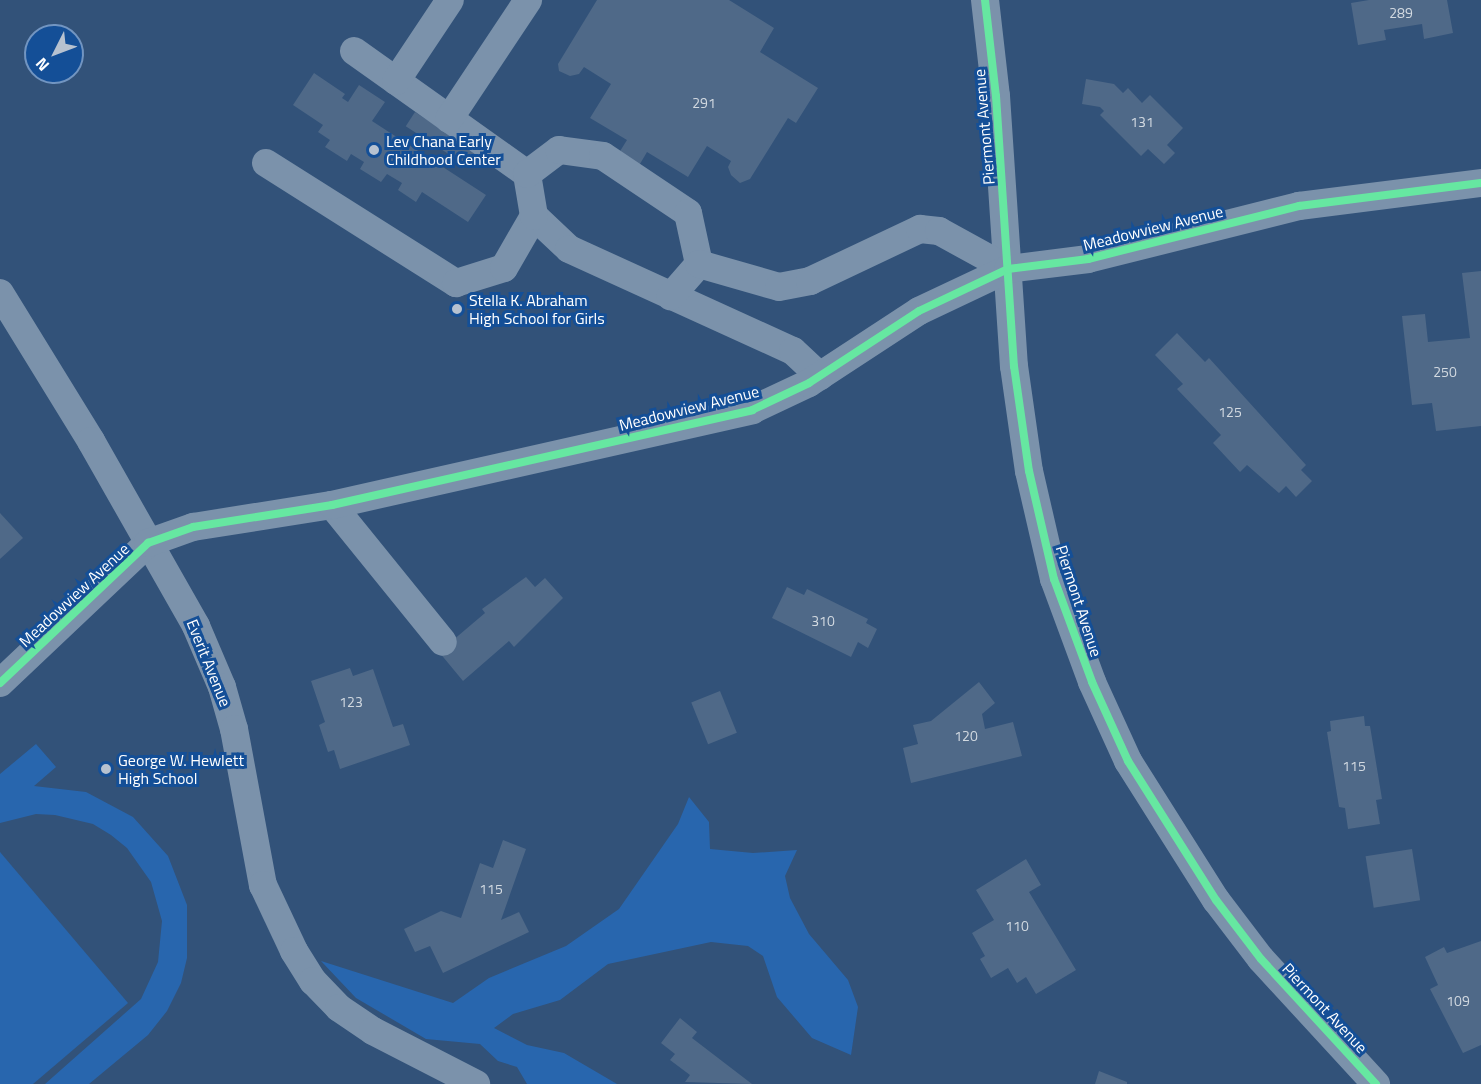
<!DOCTYPE html>
<style>
body{margin:0}
#map{position:relative;width:1481px;height:1084px;overflow:hidden;background:#325279;font-family:"Titillium Web",sans-serif}
div>[style]{position:absolute}
[style*='--x']{left:calc(var(--x)*1px);top:calc(var(--y)*1px);width:calc(var(--w)*1px);rotate:calc(var(--a)*1deg)}
.green>*{inset:0;background:#2866ae}
.building>*{inset:0;background:#4f6988;transform-origin:0 0}
.minor>*{height:28px;margin:-14px;padding:0 14px;transform-origin:14px;border-radius:14px;background:#7b92ab}
.cycleway>*{height:8px;margin:-4px;padding:0 4px;transform-origin:4px;border-radius:4px;background:#66e7a1}
.dots>*{width:16px;height:16px;translate:-50% -50%;box-sizing:border-box;border:3px solid #144f97;border-radius:50%}
span{translate:-50% -50%;white-space:nowrap;text-align:center;line-height:1.15;-webkit-text-stroke:6px #144f97;paint-order:stroke}
.number-label{font-size:14px;color:#d3dae1}
.number-label span{-webkit-text-stroke-width:0}
.street-label{font-size:16px;color:#fff}
.poi-label{font-size:16px;color:#fff}
.left{translate:0 -50%;text-align:left}
.north{position:absolute;left:24px;top:24px;width:60px;height:60px;box-sizing:border-box;background:#144f97;border:2px solid #7295c1;border-radius:50%;rotate:228deg;font-size:16px;font-weight:700;line-height:24px;text-align:center;color:#fff}
.north::after{content:'';display:block;margin:auto;width:21px;height:27px;background:#b7c2d0;clip-path:polygon(50% 0,100% 100%,50% 72%,0 100%)}
</style>
<div id="map">
<div class="green">
<i style="clip-path:polygon(36px 744px,56px 767px,34px 786px,86px 792px,133px 817px,168px 856px,187px 905px,187px 958px,181px 983px,167px 1011px,148px 1035px,89px 1084px,45px 1084px,141px 999px,158px 962px,162px 921px,151px 882px,127px 848px,111px 835px,93px 824px,55px 815px,36px 814px,0 823px,0 774px)"></i>
<i style="clip-path:polygon(689px 797px,709px 822px,710px 849px,753px 853px,797px 850px,785px 876px,790px 898px,809px 934px,848px 980px,858px 1007px,851px 1055px,812px 1038px,777px 997px,763px 956px,748px 946px,711px 942px,608px 964px,560px 1000px,513px 1014px,494px 1028px,527px 1045px,564px 1053px,617px 1084px,527px 1084px,517px 1067px,498px 1061px,480px 1044px,426px 1039px,356px 998px,321px 961px,453px 1003px,489px 978px,566px 946px,619px 909px,678px 824px)"></i>
<i style="clip-path:polygon(0 852px,128px 1003px,33px 1084px,0 1084px)"></i>
</div>
<div class="building">
<i style="clip-path:polygon(597px 0,729px 0,774px 28px,760px 52px,818px 88px,796px 123px,788px 118px,750px 179px,740px 183px,731px 175px,728px 167px,731px 161px,707px 146px,688px 177px,647px 152px,637px 169px,617px 156px,627px 140px,590px 118px,611px 84px,584px 67px,579px 74px,570px 76px,559px 71px,558px 64px)"></i>
<i style="clip-path:polygon(1369px 0,1447px 0,1453px 33px,1424px 39px,1422px 24px,1384px 30px,1386px 40px,1358px 45px,1351px 3px)"></i>
<i style="clip-path:polygon(314px 73px,345px 94px,342px 98px,348px 102px,359px 85px,385px 102px,372px 121px,486px 195px,468px 222px,422px 192px,416px 202px,398px 190px,402px 183px,387px 174px,381px 182px,360px 169px,364px 162px,351px 154px,347px 161px,325px 147px,330px 140px,318px 132px,323px 125px,293px 105px)"></i>
<i style="clip-path:polygon(1086px 79px,1114px 84px,1123px 93px,1128px 88px,1142px 103px,1150px 95px,1183px 128px,1167px 145px,1175px 153px,1164px 164px,1148px 149px,1141px 156px,1100px 115px,1104px 111px,1100px 107px,1082px 104px)"></i>
<i style="left:415px;top:112px;width:75px;height:17px;rotate:33deg"></i>
<i style="clip-path:polygon(1481px 271px,1481px 426px,1436px 431px,1432px 403px,1412px 405px,1402px 316px,1425px 314px,1428px 342px,1470px 338px,1462px 273px)"></i>
<i style="clip-path:polygon(1177px 333px,1205px 362px,1209px 358px,1306px 465px,1301px 470px,1312px 481px,1296px 497px,1286px 486px,1279px 493px,1247px 465px,1240px 472px,1213px 443px,1221px 435px,1177px 389px,1183px 384px,1155px 355px)"></i>
<i style="clip-path:polygon(0 513px,23px 538px,0 559px)"></i>
<i style="clip-path:polygon(526px 577px,535px 587px,545px 578px,563px 598px,514px 647px,509px 641px,463px 681px,439px 652px,485px 613px,482px 609px)"></i>
<i style="clip-path:polygon(787px 587px,804px 595px,807px 589px,868px 619px,866px 623px,877px 629px,868px 648px,858px 642px,851px 657px,772px 618px)"></i>
<i style="clip-path:polygon(350px 668px,353px 676px,373px 669px,393px 727px,403px 724px,410px 745px,340px 769px,334px 750px,328px 752px,319px 725px,325px 722px,311px 681px)"></i>
<i style="clip-path:polygon(979px 682px,995px 703px,982px 714px,985px 729px,1013px 722px,1022px 756px,911px 783px,903px 748px,918px 744px,913px 725px,931px 721px)"></i>
<i style="left:720px;top:691px;width:45px;height:31px;rotate:68deg"></i>
<i style="clip-path:polygon(1364px 716px,1365px 726px,1370px 726px,1382px 799px,1376px 800px,1380px 824px,1348px 829px,1345px 808px,1339px 807px,1327px 732px,1331px 731px,1330px 721px)"></i>
<i style="clip-path:polygon(503px 840px,526px 849px,501px 920px,519px 912px,529px 932px,443px 973px,430px 946px,415px 952px,404px 929px,441px 911px,461px 918px,480px 863px,493px 868px)"></i>
<i style="left:1412px;top:849px;width:52px;height:47px;rotate:81deg"></i>
<i style="clip-path:polygon(1026px 859px,1041px 885px,1029px 892px,1076px 970px,1036px 994px,1026px 977px,1017px 983px,1008px 968px,991px 978px,980px 959px,985px 956px,972px 933px,994px 920px,976px 890px)"></i>
<i style="clip-path:polygon(1481px 941px,1481px 1045px,1463px 1053px,1430px 989px,1438px 985px,1425px 957px,1444px 947px,1447px 953px)"></i>
<i style="clip-path:polygon(680px 1018px,697px 1032px,692px 1038px,752px 1084px,685px 1082px,690px 1075px,670px 1060px,675px 1054px,661px 1043px)"></i>
<i style="clip-path:polygon(1099px 1071px,1127px 1082px,1127px 1084px,1095px 1084px)"></i>
</div>
<div class="minor">
<i style="--x:985;--y:0;--w:97;--a:83.5"></i>
<i style="--x:996;--y:96;--w:271;--a:86.2"></i>
<i style="--x:1014;--y:366;--w:106;--a:81.9"></i>
<i style="--x:1029;--y:471;--w:111;--a:77"></i>
<i style="--x:1054;--y:579;--w:110;--a:69.7"></i>
<i style="--x:1092;--y:682;--w:87;--a:65.5"></i>
<i style="--x:1128;--y:761;--w:165;--a:57.7"></i>
<i style="--x:1216;--y:900;--w:74;--a:52.7"></i>
<i style="--x:1261;--y:959;--w:170;--a:47.4"></i>
<i style="--x:354;--y:51;--w:212;--a:35.4"></i>
<i style="--x:396;--y:81;--w:97;--a:-56.3"></i>
<i style="--x:449;--y:119;--w:143;--a:-56.4"></i>
<i style="--x:266;--y:163;--w:225;--a:32.3"></i>
<i style="--x:456;--y:283;--w:50;--a:-17.4"></i>
<i style="--x:504;--y:268;--w:60;--a:-60"></i>
<i style="--x:534;--y:216;--w:48;--a:43.3"></i>
<i style="--x:569;--y:249;--w:246;--a:24.5"></i>
<i style="--x:793;--y:351;--w:37;--a:43"></i>
<i style="--x:534;--y:216;--w:43;--a:-99.5"></i>
<i style="--x:527;--y:174;--w:40;--a:-37"></i>
<i style="--x:559;--y:150;--w:44;--a:7.8"></i>
<i style="--x:603;--y:156;--w:102;--a:33.8"></i>
<i style="--x:688;--y:213;--w:52;--a:77.8"></i>
<i style="--x:699;--y:264;--w:43;--a:131.2"></i>
<i style="--x:699;--y:264;--w:83;--a:16"></i>
<i style="--x:779;--y:287;--w:32;--a:-11"></i>
<i style="--x:810;--y:281;--w:122;--a:-25.3"></i>
<i style="--x:920;--y:229;--w:19;--a:6"></i>
<i style="--x:939;--y:231;--w:79;--a:28.8"></i>
<i style="--x:0;--y:293;--w:174;--a:58.4"></i>
<i style="--x:91;--y:441;--w:213;--a:60.4"></i>
<i style="--x:196;--y:626;--w:66;--a:66.9"></i>
<i style="--x:222;--y:687;--w:44;--a:74.1"></i>
<i style="--x:234;--y:729;--w:159;--a:79.5"></i>
<i style="--x:263;--y:885;--w:73;--a:64.8"></i>
<i style="--x:294;--y:951;--w:36;--a:58"></i>
<i style="--x:313;--y:981;--w:37;--a:46"></i>
<i style="--x:339;--y:1008;--w:41;--a:34.1"></i>
<i style="--x:373;--y:1031;--w:116;--a:27.2"></i>
<i style="--x:332;--y:505;--w:176;--a:51"></i>
<i style="--x:0;--y:683;--w:204;--a:-43.4"></i>
<i style="--x:148;--y:543;--w:48;--a:-19.6"></i>
<i style="--x:193;--y:527;--w:141;--a:-9"></i>
<i style="--x:332;--y:505;--w:431;--a:-12.7"></i>
<i style="--x:752;--y:410;--w:63;--a:-25.3"></i>
<i style="--x:809;--y:383;--w:131;--a:-33.2"></i>
<i style="--x:919;--y:311;--w:98;--a:-25.3"></i>
<i style="--x:1008;--y:269;--w:81;--a:-7.1"></i>
<i style="--x:1088;--y:259;--w:218;--a:-14.1"></i>
<i style="--x:1299;--y:206;--w:183;--a:-7.2"></i>
</div>
<div class="cycleway">
<i style="--x:985;--y:0;--w:97;--a:83.5"></i>
<i style="--x:996;--y:96;--w:271;--a:86.2"></i>
<i style="--x:1014;--y:366;--w:106;--a:81.9"></i>
<i style="--x:1029;--y:471;--w:111;--a:77"></i>
<i style="--x:1054;--y:579;--w:110;--a:69.7"></i>
<i style="--x:1092;--y:682;--w:87;--a:65.5"></i>
<i style="--x:1128;--y:761;--w:165;--a:57.7"></i>
<i style="--x:1216;--y:900;--w:74;--a:52.7"></i>
<i style="--x:1261;--y:959;--w:170;--a:47.4"></i>
<i style="--x:0;--y:683;--w:204;--a:-43.4"></i>
<i style="--x:148;--y:543;--w:48;--a:-19.6"></i>
<i style="--x:193;--y:527;--w:141;--a:-9"></i>
<i style="--x:332;--y:505;--w:431;--a:-12.7"></i>
<i style="--x:752;--y:410;--w:63;--a:-25.3"></i>
<i style="--x:809;--y:383;--w:131;--a:-33.2"></i>
<i style="--x:919;--y:311;--w:98;--a:-25.3"></i>
<i style="--x:1008;--y:269;--w:81;--a:-7.1"></i>
<i style="--x:1088;--y:259;--w:218;--a:-14.1"></i>
<i style="--x:1299;--y:206;--w:183;--a:-7.2"></i>
</div>
<div class="dots">
<i style="left:374px;top:150px;background:#b7c2d0"></i>
<i style="left:457px;top:309px;background:#b7c2d0"></i>
<i style="left:106px;top:769px;background:#b7c2d0"></i>
</div>
<div class="number-label">
<span style="left:1401px;top:13px">289</span>
<span style="left:704px;top:103px">291</span>
<span style="left:1142px;top:122px">131</span>
<span style="left:1445px;top:372px">250</span>
<span style="left:1230px;top:412px">125</span>
<span style="left:823px;top:621px">310</span>
<span style="left:351px;top:702px">123</span>
<span style="left:966px;top:736px">120</span>
<span style="left:1354px;top:766px">115</span>
<span style="left:491px;top:889px">115</span>
<span style="left:1017px;top:926px">110</span>
<span style="left:1458px;top:1001px">109</span>
</div>
<div class="street-label">
<span style="left:984px;top:127px;rotate:-95deg">Piermont Avenue</span>
<span style="left:1153px;top:228px;rotate:-14deg">Meadowview Avenue</span>
<span style="left:689px;top:408px;rotate:-14deg">Meadowview Avenue</span>
<span style="left:74px;top:595px;rotate:-43deg">Meadowview Avenue</span>
<span style="left:1079px;top:601px;rotate:72deg">Piermont Avenue</span>
<span style="left:209px;top:663px;rotate:68deg">Everit Avenue</span>
<span style="left:1325px;top:1008px;rotate:47deg">Piermont Avenue</span>
</div>
<div class="poi-label">
<span class="left" style="left:386px;top:150px">Lev Chana Early<br>Childhood Center</span>
<span class="left" style="left:469px;top:309px">Stella K. Abraham<br>High School for Girls</span>
<span class="left" style="left:118px;top:769px">George W. Hewlett<br>High School</span>
</div>
<div class="north">N</div>
</div>
